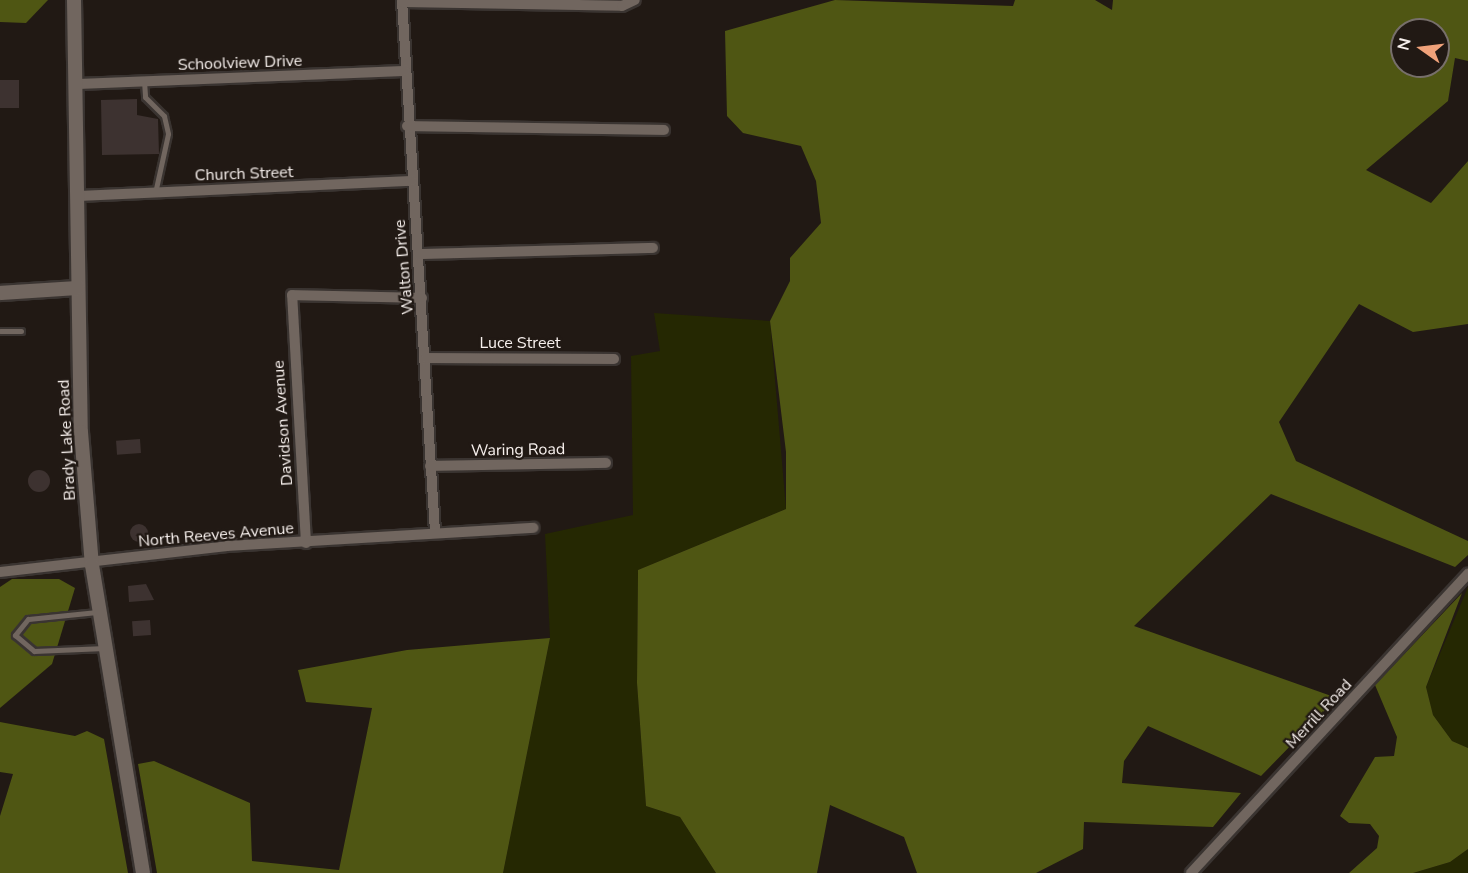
<!DOCTYPE html>
<style>
body{margin:0}
#map{position:relative;width:1468px;height:873px;overflow:hidden;background:#211914;font-family:"Nunito Sans",sans-serif}
div>[style]{position:absolute}
[style*='--x']{left:calc(var(--x)*1px);top:calc(var(--y)*1px);width:calc(var(--w)*1px);rotate:calc(var(--a)*1deg)}
.green>*{inset:0;background:#252802}
.forest>*{inset:0;background:#4f5613}
.building>*{inset:0;background:#3d3230;transform-origin:0 0}
.round{border-radius:50%}
.roads{filter:drop-shadow(2px 0 #3a3431) drop-shadow(-2px 0 #3a3431) drop-shadow(0 2px #3a3431) drop-shadow(0 -2px #3a3431)}
.service>*{height:5px;margin:-2.5px;padding:0 2.5px;transform-origin:2.5px;border-radius:2.5px;background:#71665f}
.minor>*{height:10px;margin:-5px;padding:0 5px;transform-origin:5px;border-radius:5px;background:#71665f}
.tertiary>*{height:14px;margin:-7px;padding:0 7px;transform-origin:7px;border-radius:7px;background:#71665f}
span{translate:-50% -50%;white-space:nowrap;text-align:center;line-height:1.15;-webkit-text-stroke:4.5px #211914;paint-order:stroke}
.street-label{font-size:16px;color:#f8f1ee}
.north{position:absolute;left:1390px;top:18px;width:60px;height:60px;box-sizing:border-box;background:#211914;border:2px solid #776f6b;border-radius:50%;rotate:284deg;font-size:16px;font-weight:700;line-height:24px;text-align:center;color:#f8f1ee}
.north::after{content:'';display:block;margin:auto;width:21px;height:27px;background:#f0a27a;clip-path:polygon(50% 0,100% 100%,50% 72%,0 100%)}
</style>
<div id="map">
<div class="green">
<i style="clip-path:polygon(654px 313px,770px 321px,786px 509px,638px 570px,637px 683px,646px 806px,680px 817px,716px 873px,503px 873px,550px 638px,545px 534px,633px 515px,631px 356px,660px 351px)"></i>
<i style="clip-path:polygon(1468px 587px,1468px 748px,1452px 741px,1433px 715px,1426px 687px)"></i>
<i style="clip-path:polygon(1468px 849px,1468px 873px,1413px 873px,1450px 862px)"></i>
</div>
<div class="forest">
<i style="clip-path:polygon(0 0,48px 0,26px 23px,0 22px)"></i>
<i style="clip-path:polygon(evenodd,835px 0,1013px 6px,1015px 0,1095px 0,1112px 10px,1113px 0,1468px 0,1468px 61px,1455px 58px,1448px 101px,1366px 170px,1431px 203px,1468px 161px,1468px 324px,1413px 332px,1359px 304px,1279px 422px,1296px 461px,1468px 541px,1468px 555px,1455px 567px,1271px 494px,1134px 626px,1337px 698px,1261px 776px,1148px 726px,1124px 761px,1122px 783px,1241px 793px,1213px 827px,1084px 822px,1083px 849px,1036px 873px,917px 873px,904px 837px,830px 805px,817px 873px,716px 873px,680px 817px,646px 806px,637px 683px,638px 570px,786px 509px,786px 452px,770px 321px,790px 281px,790px 258px,821px 223px,816px 181px,801px 146px,743px 133px,727px 116px,725px 31px,835px 0,1402px 30px,1438px 30px,1438px 66px,1402px 66px,1402px 30px)"></i>
<i style="clip-path:polygon(12px 579px,59px 579px,75px 588px,52px 664px,0 708px,0 587px)"></i>
<i style="clip-path:polygon(1462px 593px,1426px 687px,1433px 715px,1452px 741px,1468px 748px,1468px 849px,1450px 862px,1413px 873px,1349px 873px,1377px 848px,1379px 836px,1370px 824px,1349px 823px,1340px 816px,1375px 757px,1394px 756px,1397px 737px,1375px 685px)"></i>
<i style="clip-path:polygon(550px 638px,503px 873px,157px 873px,138px 764px,154px 761px,250px 803px,252px 861px,339px 870px,372px 708px,306px 702px,298px 670px,407px 650px)"></i>
<i style="clip-path:polygon(0 722px,75px 736px,87px 731px,104px 739px,128px 873px,0 873px,0 816px,13px 774px,0 772px)"></i>
</div>
<div class="building">
<i style="left:0;top:80px;width:19px;height:28px"></i>
<i style="clip-path:polygon(137px 99px,137px 115px,158px 119px,159px 154px,102px 155px,101px 100px)"></i>
<i style="left:140px;top:439px;width:14px;height:24px;rotate:86deg"></i>
<i class="round" style="left:28px;top:470px;width:22px;height:22px"></i>
<i class="round" style="left:130px;top:524px;width:18px;height:18px"></i>
<i style="clip-path:polygon(146px 584px,154px 600px,129px 602px,128px 586px)"></i>
<i style="left:150px;top:620px;width:15px;height:18px;rotate:86deg"></i>
</div>
<div class="roads">
<div class="service">
<i style="--x:144;--y:81;--w:16;--a:86"></i>
<i style="--x:145;--y:97;--w:27;--a:45"></i>
<i style="--x:164;--y:116;--w:18;--a:77"></i>
<i style="--x:168;--y:134;--w:60;--a:102.4"></i>
<i style="--x:0;--y:331;--w:21;--a:0"></i>
<i style="--x:97;--y:612;--w:69;--a:174.2"></i>
<i style="--x:28;--y:619;--w:21;--a:129"></i>
<i style="--x:15;--y:635;--w:25;--a:40"></i>
<i style="--x:34;--y:651;--w:71;--a:-2.4"></i>
</div>
<div class="minor">
<i style="--x:402;--y:0;--w:533;--a:86.45"></i>
<i style="--x:402;--y:2;--w:220;--a:1"></i>
<i style="--x:622;--y:6;--w:14;--a:-25"></i>
<i style="--x:77;--y:84;--w:328;--a:-2.3"></i>
<i style="--x:407;--y:126;--w:257;--a:0.9"></i>
<i style="--x:78;--y:196;--w:334;--a:-2.6"></i>
<i style="--x:418;--y:254;--w:235;--a:-1.5"></i>
<i style="--x:426;--y:358;--w:188;--a:0.3"></i>
<i style="--x:430;--y:466;--w:176;--a:-1"></i>
<i style="--x:306;--y:543;--w:248;--a:-93.2"></i>
<i style="--x:292;--y:295;--w:130;--a:1.3"></i>
<i style="--x:0;--y:572;--w:228;--a:-6.5"></i>
<i style="--x:227;--y:546;--w:307;--a:-3.4"></i>
<i style="--x:1191;--y:873;--w:408;--a:-47.2"></i>
</div>
<div class="tertiary">
<i style="--x:74;--y:0;--w:432;--a:89.1"></i>
<i style="--x:81;--y:432;--w:133;--a:85.3"></i>
<i style="--x:92;--y:565;--w:312;--a:80.6"></i>
<i style="--x:0;--y:293;--w:78;--a:-3.7"></i>
</div>
</div>
<div class="street-label">
<span style="left:240px;top:63px;rotate:-2deg">Schoolview Drive</span>
<span style="left:244px;top:174px;rotate:-2deg">Church Street</span>
<span style="left:404px;top:267px;rotate:-95deg">Walton Drive</span>
<span style="left:520px;top:343px">Luce Street</span>
<span style="left:283px;top:423px;rotate:-94deg">Davidson Avenue</span>
<span style="left:67px;top:440px;rotate:-93deg">Brady Lake Road</span>
<span style="left:518px;top:450px;rotate:-1deg">Waring Road</span>
<span style="left:216px;top:535px;rotate:-5deg">North Reeves Avenue</span>
<span style="left:1319px;top:714px;rotate:-47deg">Merrill Road</span>
</div>
<div class="north">N</div>
</div>
